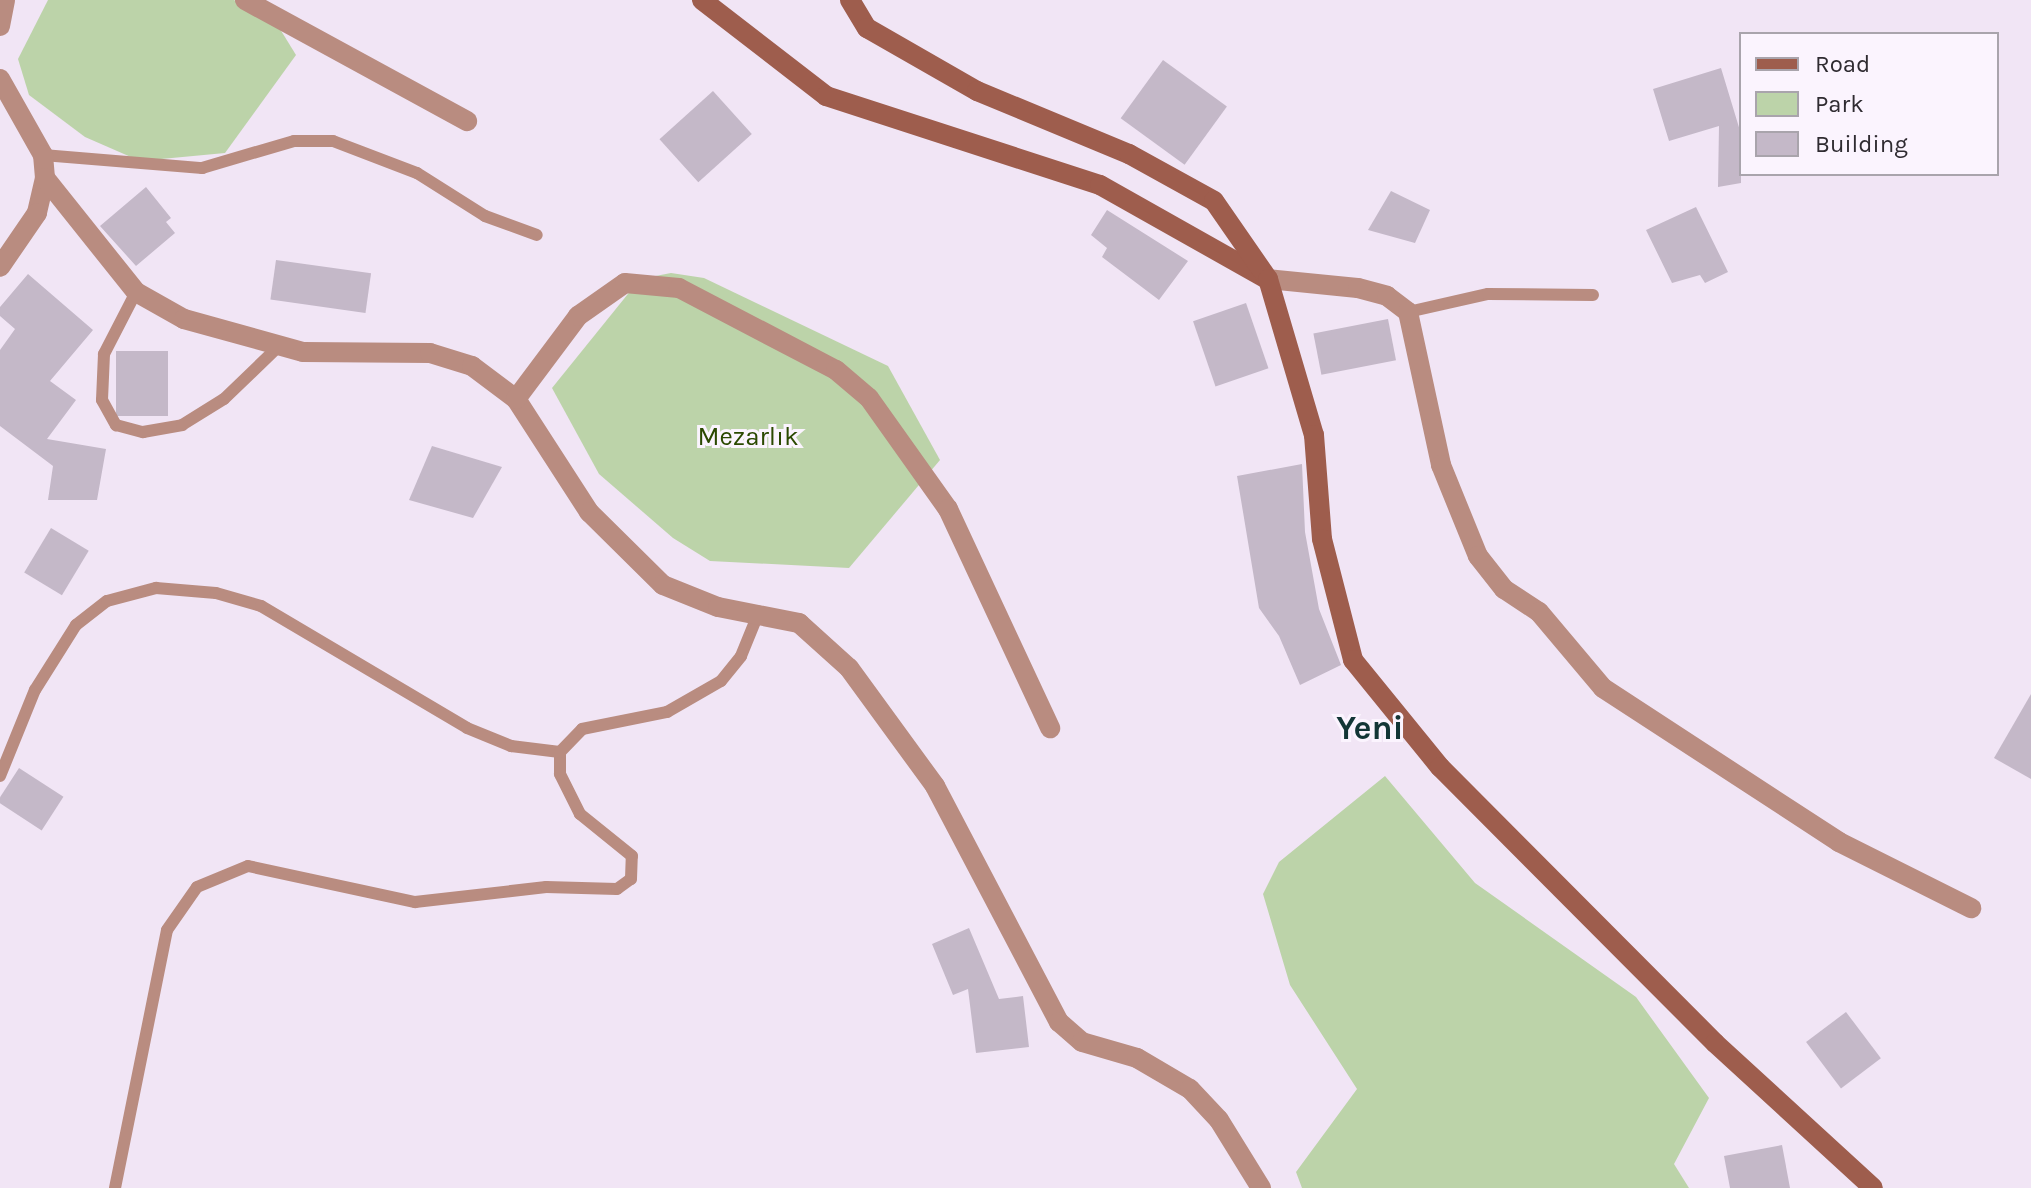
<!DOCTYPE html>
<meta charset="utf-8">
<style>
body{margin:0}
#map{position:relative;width:2031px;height:1188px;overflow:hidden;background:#f1e5f5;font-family:Karla,sans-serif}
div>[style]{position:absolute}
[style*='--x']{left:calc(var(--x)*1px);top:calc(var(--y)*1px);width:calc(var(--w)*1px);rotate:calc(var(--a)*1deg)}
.green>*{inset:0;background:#bcd3a9}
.building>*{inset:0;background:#c4b8c8;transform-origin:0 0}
.lane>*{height:12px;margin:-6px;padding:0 6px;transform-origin:6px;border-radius:6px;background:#b98c80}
.street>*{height:20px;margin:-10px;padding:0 10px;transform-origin:10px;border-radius:10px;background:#b98c80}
.secondary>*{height:20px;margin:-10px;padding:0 10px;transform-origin:10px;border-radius:10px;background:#9e5d4d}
span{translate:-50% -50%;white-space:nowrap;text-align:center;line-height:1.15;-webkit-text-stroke:6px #fbf4fe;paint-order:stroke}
.park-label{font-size:26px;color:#2b4901}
.district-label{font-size:34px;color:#133636;font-weight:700}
.legend{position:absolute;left:1739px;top:32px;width:260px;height:144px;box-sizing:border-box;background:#fbf4fe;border:2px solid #a9a4ac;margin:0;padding:10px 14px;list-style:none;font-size:24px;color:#2f2b31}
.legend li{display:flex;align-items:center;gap:16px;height:40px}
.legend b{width:40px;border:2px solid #a9a4ac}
</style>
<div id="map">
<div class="green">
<i style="clip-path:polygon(48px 0,234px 0,280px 29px,296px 55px,225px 153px,140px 161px,85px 137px,29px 95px,18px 59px)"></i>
<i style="clip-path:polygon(671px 273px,704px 278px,888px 366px,940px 460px,849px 568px,710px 561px,673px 538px,599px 474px,552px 388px,640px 279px)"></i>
<i style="clip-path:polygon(1385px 776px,1475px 883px,1636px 997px,1709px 1098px,1674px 1164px,1689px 1188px,1302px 1188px,1296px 1172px,1357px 1089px,1290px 985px,1263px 894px,1279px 862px)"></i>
</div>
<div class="building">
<i style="left:1163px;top:60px;width:79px;height:72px;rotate:36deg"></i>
<i style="clip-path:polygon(1721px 68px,1741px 134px,1741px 183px,1718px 187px,1719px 126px,1669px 141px,1653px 89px)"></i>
<i style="left:713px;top:91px;width:58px;height:72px;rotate:48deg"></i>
<i style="clip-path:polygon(146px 187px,171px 218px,166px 222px,175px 233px,136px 266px,100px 226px)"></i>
<i style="clip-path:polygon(1391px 191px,1430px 210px,1415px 243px,1368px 230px)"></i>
<i style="clip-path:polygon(1696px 207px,1728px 272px,1705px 283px,1700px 275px,1672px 283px,1646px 230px)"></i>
<i style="clip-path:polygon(1107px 210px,1188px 261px,1159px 300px,1102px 257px,1107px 248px,1091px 235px)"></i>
<i style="left:276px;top:260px;width:96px;height:40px;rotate:8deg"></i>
<i style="clip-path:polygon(28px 274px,93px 330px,50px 381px,76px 400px,47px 439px,106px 449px,97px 500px,48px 500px,53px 466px,0 426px,0 350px,15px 329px,0 316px,0 307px)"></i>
<i style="left:1246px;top:303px;width:69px;height:56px;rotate:71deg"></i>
<i style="left:1388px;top:319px;width:42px;height:76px;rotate:79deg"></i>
<i style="left:116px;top:351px;width:52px;height:65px"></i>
<i style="clip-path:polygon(432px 446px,502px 467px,473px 518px,409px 500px)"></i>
<i style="clip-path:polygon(1302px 464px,1305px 532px,1319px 609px,1341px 665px,1300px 685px,1279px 636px,1259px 608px,1237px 476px)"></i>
<i style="left:51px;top:528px;width:44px;height:52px;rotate:31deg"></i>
<i style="clip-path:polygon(2031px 694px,2031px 779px,1994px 758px)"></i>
<i style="left:19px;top:768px;width:53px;height:40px;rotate:33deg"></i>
<i style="clip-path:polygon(969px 928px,999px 999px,1023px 996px,1029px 1047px,976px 1053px,968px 989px,953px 995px,932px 944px)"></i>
<i style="left:1846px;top:1012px;width:58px;height:50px;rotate:53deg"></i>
<i style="clip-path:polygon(1782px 1145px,1790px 1188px,1730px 1188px,1724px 1156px)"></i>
</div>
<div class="lane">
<i style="--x:43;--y:155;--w:160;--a:4.7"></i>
<i style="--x:202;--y:168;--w:96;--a:-16.4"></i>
<i style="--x:294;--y:141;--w:39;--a:0"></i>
<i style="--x:333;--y:141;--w:90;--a:20.9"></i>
<i style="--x:417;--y:173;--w:80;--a:32.3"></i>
<i style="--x:485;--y:216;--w:55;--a:20.1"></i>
<i style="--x:136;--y:292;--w:70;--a:117.3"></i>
<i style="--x:104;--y:354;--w:46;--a:92.5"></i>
<i style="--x:102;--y:400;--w:29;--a:61"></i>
<i style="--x:116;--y:425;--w:28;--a:15"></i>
<i style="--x:143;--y:432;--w:40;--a:-10"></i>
<i style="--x:182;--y:425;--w:49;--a:-31.8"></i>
<i style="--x:224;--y:399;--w:76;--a:-43.9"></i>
<i style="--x:1408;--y:312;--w:82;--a:-12.7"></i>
<i style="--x:1488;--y:294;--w:105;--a:0.5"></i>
<i style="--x:0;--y:776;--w:93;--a:-67.9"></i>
<i style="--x:35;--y:690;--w:77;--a:-57.8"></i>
<i style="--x:76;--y:625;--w:39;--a:-38"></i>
<i style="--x:107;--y:601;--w:51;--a:-14.9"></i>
<i style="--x:156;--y:588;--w:60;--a:4.8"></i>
<i style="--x:216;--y:593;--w:47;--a:16.1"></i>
<i style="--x:261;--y:606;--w:239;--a:30.6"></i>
<i style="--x:467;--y:728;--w:48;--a:22.2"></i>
<i style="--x:511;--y:746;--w:49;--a:7"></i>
<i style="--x:115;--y:1188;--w:263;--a:-78.6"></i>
<i style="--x:167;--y:930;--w:52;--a:-55.1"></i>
<i style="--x:197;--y:887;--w:55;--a:-22.4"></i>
<i style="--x:248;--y:866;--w:171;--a:12.2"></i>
<i style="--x:415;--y:902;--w:132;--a:-6.5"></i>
<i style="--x:546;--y:887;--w:71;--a:1.6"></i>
<i style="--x:617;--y:889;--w:17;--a:-36"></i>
<i style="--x:631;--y:879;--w:23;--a:-88"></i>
<i style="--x:632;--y:856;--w:67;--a:-141.1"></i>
<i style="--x:580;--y:814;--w:45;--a:-116.6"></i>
<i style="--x:560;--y:774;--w:22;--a:-90"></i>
<i style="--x:560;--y:752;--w:32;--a:-46"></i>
<i style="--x:582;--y:729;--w:87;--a:-11.3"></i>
<i style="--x:667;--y:712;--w:62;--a:-29.9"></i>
<i style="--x:721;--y:681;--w:32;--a:-51"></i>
<i style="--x:741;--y:656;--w:48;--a:-67.8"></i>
</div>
<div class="street">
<i style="--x:245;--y:0;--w:253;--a:28.6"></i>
<i style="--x:0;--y:26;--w:26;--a:-79"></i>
<i style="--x:0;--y:79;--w:87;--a:60.5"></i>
<i style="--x:43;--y:155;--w:23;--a:85"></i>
<i style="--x:45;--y:178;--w:36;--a:103"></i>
<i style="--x:37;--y:213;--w:65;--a:124.4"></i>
<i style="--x:45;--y:178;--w:146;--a:51.4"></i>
<i style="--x:136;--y:292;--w:55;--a:29.4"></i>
<i style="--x:184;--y:319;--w:123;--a:15.5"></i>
<i style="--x:303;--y:352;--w:127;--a:0.5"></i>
<i style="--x:430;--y:353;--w:44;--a:17.2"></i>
<i style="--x:472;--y:366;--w:55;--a:36.9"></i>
<i style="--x:516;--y:399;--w:135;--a:57.1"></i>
<i style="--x:589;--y:512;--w:104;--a:44.6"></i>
<i style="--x:663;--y:585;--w:59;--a:21.8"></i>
<i style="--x:718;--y:607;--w:83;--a:11.2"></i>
<i style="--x:799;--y:623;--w:67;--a:42"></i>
<i style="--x:849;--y:668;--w:146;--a:53.9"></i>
<i style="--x:935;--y:786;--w:267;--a:62.3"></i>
<i style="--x:1059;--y:1022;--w:30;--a:41"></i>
<i style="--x:1082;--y:1042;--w:57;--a:16.2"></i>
<i style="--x:1137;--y:1058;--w:61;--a:30.3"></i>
<i style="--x:1190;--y:1089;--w:42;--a:46.9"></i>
<i style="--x:1219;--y:1120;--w:80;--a:58.3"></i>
<i style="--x:1268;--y:279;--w:90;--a:5.7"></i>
<i style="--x:1358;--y:288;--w:30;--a:15"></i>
<i style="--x:1387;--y:296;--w:26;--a:37"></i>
<i style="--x:1408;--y:312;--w:157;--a:77.8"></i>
<i style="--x:1441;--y:465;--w:98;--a:67.9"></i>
<i style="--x:1478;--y:556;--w:42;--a:51.8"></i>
<i style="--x:1504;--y:589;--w:42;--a:33.3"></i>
<i style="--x:1539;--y:612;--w:99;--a:49.9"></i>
<i style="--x:1603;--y:688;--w:282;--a:33.1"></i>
<i style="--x:1839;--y:842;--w:148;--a:26.6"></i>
<i style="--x:516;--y:399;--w:104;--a:-53.2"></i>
<i style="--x:578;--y:316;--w:57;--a:-35.1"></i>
<i style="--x:625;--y:283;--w:54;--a:5.3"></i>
<i style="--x:679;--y:288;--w:177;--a:27.6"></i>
<i style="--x:836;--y:370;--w:43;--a:40.3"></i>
<i style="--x:869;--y:398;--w:136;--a:54.6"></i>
<i style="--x:948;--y:509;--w:242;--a:65"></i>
</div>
<div class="secondary">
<i style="--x:702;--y:0;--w:157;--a:37.7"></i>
<i style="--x:826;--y:96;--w:288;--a:18"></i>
<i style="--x:1100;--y:185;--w:189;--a:29.4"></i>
<i style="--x:850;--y:0;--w:33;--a:59"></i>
<i style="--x:867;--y:28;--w:127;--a:29.8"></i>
<i style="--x:977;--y:91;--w:165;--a:22.5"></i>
<i style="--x:1129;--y:154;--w:97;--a:28.9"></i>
<i style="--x:1214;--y:201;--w:95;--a:55.3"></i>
<i style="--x:1268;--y:279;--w:163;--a:73.6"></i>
<i style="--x:1314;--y:435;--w:104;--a:85.6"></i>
<i style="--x:1322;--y:539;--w:125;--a:75.6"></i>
<i style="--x:1353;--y:660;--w:138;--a:50.9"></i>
<i style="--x:1440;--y:767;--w:390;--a:45.1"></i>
<i style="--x:1715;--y:1043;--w:214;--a:42.5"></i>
</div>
<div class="park-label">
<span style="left:748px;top:437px">Mezarlık</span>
</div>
<div class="district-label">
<span style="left:1370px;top:729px">Yeni</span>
</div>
<ul class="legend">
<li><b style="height:10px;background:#9e5d4d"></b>Road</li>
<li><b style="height:22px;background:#bcd3a9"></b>Park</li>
<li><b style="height:22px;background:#c4b8c8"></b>Building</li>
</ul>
</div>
